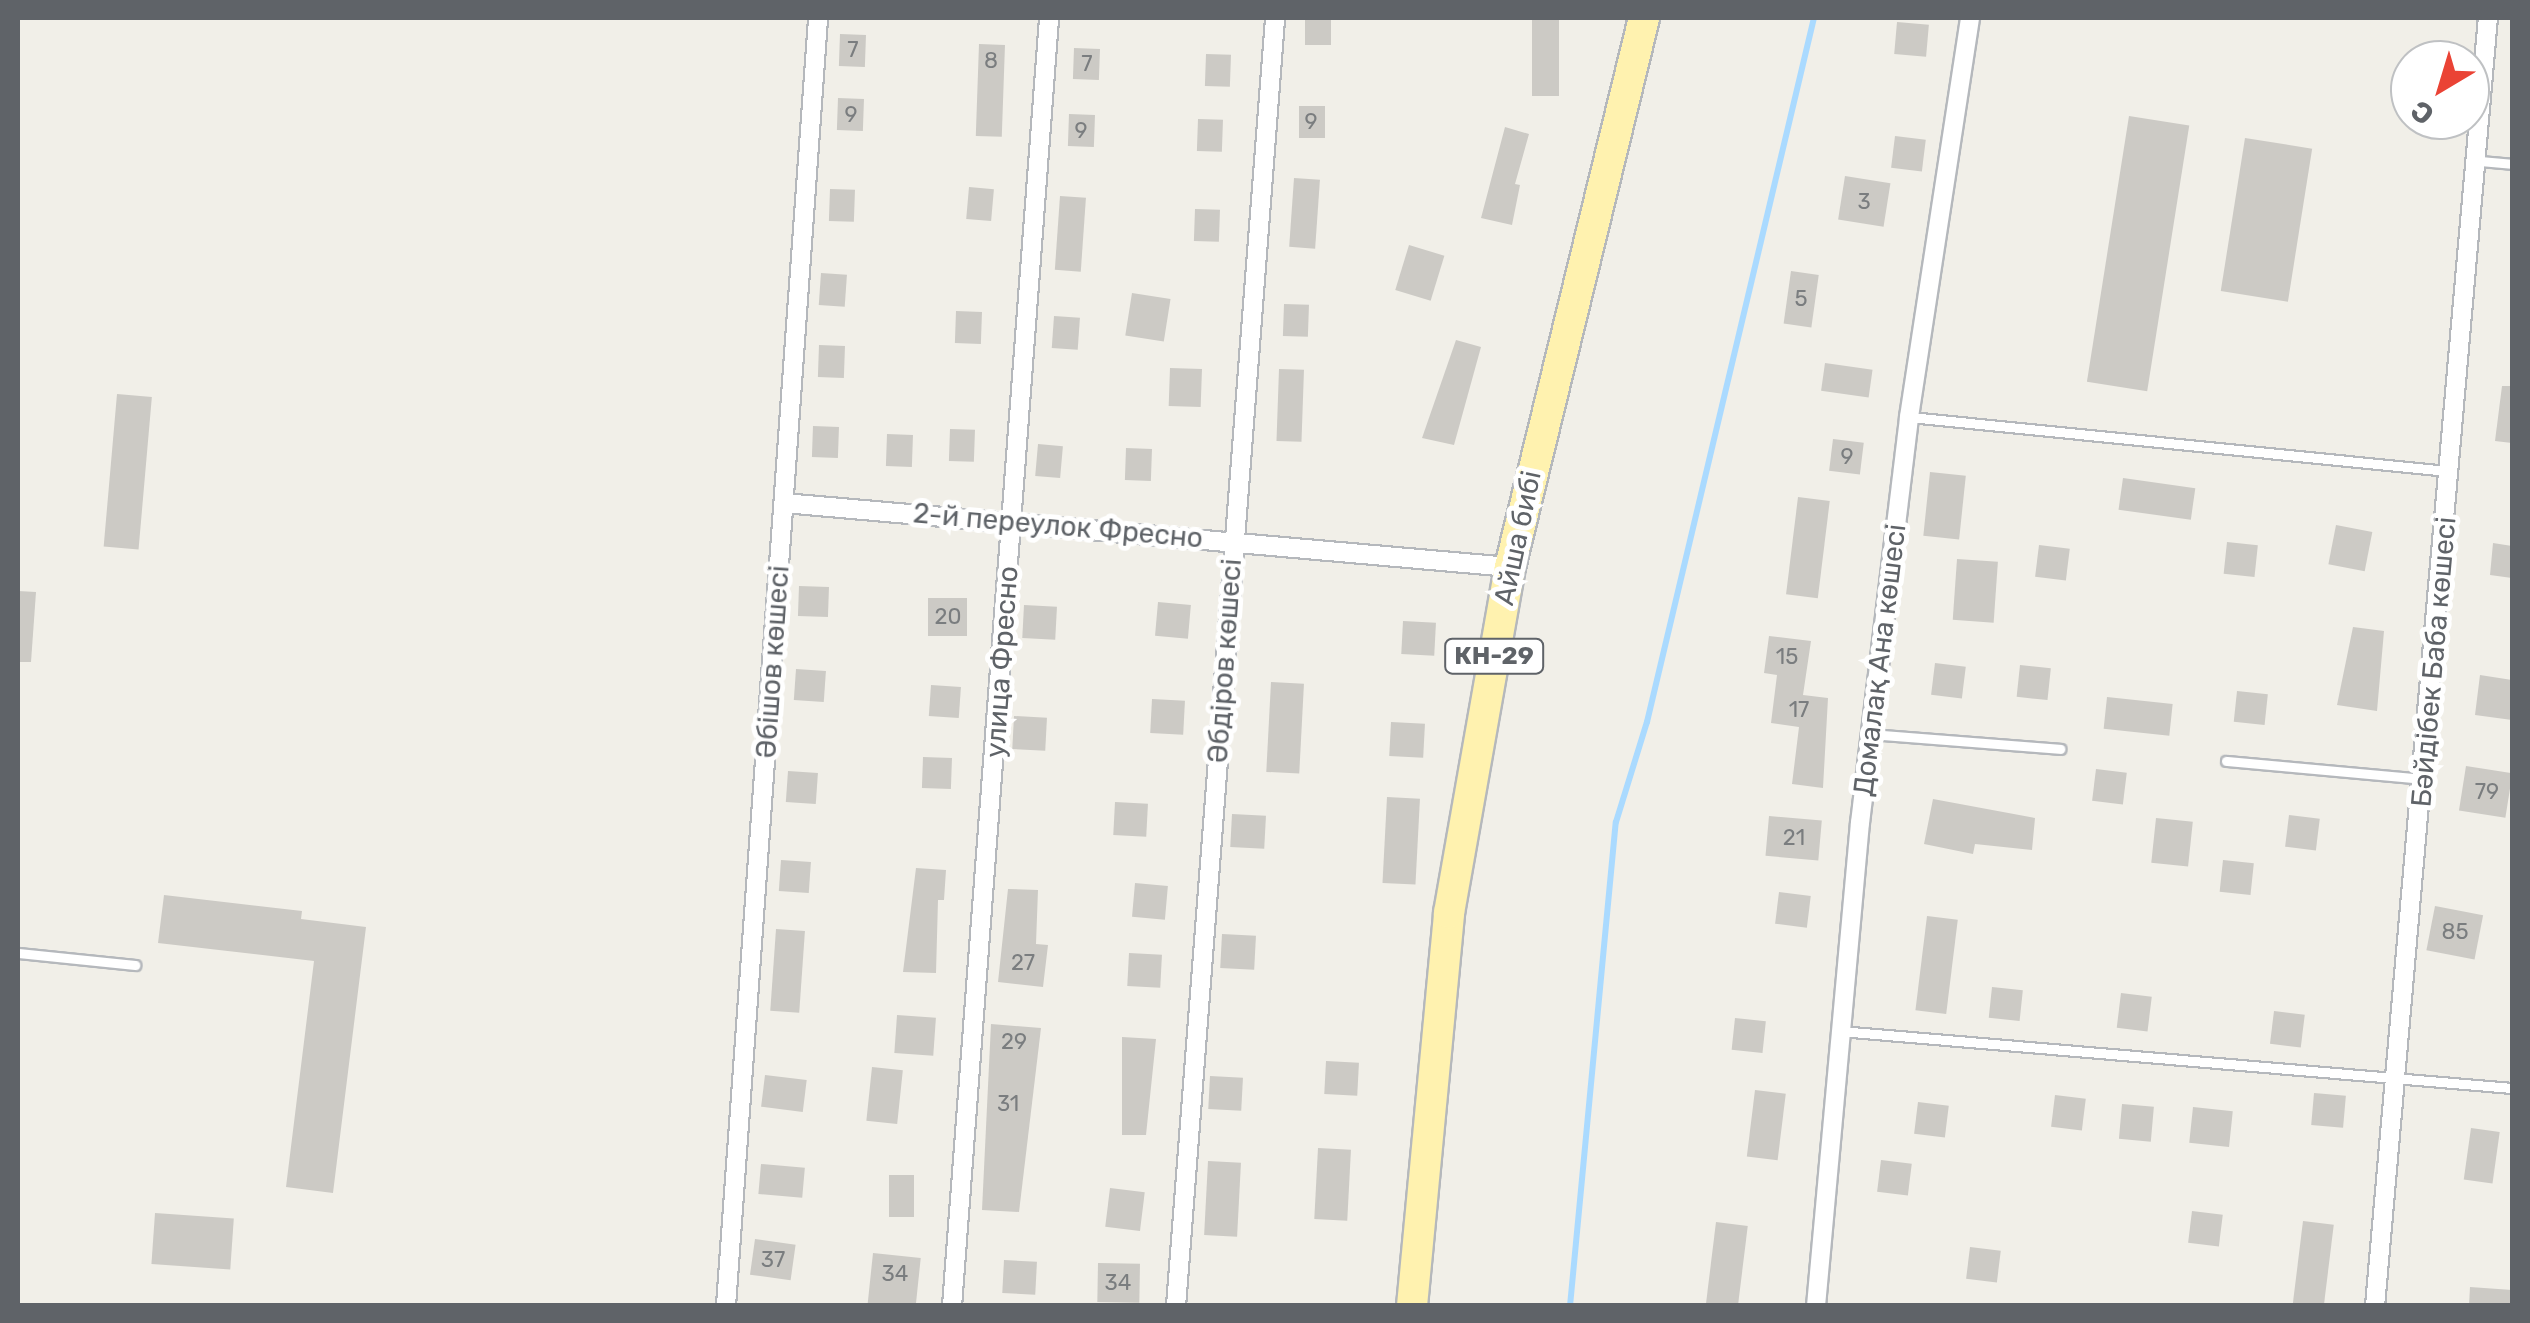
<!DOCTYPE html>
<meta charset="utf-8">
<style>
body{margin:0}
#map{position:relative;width:2530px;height:1323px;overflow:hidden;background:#f1efe8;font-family:Rubik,sans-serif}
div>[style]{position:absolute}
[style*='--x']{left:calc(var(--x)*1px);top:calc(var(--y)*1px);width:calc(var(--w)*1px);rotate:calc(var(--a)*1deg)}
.stream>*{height:6px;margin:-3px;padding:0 3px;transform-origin:3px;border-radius:3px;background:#aadaff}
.building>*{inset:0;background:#cccac5;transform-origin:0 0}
.roads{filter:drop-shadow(2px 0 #b5b8bc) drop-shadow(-2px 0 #b5b8bc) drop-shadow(0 2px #b5b8bc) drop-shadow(0 -2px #b5b8bc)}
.lane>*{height:9px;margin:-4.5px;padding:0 4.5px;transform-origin:4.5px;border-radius:4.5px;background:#fff}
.street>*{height:18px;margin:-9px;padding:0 9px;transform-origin:9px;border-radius:9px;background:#fff}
.primary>*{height:30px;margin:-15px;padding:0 15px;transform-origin:15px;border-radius:15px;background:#fff2af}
span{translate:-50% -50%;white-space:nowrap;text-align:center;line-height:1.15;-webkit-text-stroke:10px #fff;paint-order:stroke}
.number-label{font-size:22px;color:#7a7d7f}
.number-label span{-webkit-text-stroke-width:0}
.shield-label span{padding:2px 8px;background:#fff;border:2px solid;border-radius:8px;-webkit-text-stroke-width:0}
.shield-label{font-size:25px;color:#5f6368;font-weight:700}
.street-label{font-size:28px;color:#5f6368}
.frame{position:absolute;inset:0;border:20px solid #5f6368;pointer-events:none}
.north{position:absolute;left:2390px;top:40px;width:100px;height:100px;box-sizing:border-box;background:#fff;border:2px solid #bfc1c3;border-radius:50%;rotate:218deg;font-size:28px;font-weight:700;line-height:40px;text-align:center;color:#5f6368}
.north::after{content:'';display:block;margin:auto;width:35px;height:45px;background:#ea4335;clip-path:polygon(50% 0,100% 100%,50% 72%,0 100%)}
</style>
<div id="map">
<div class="stream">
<i style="--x:1570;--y:1306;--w:486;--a:-84.6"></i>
<i style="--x:1616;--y:822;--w:105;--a:-72.8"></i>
<i style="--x:1647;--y:722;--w:724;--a:-76.66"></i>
</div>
<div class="building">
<i style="left:1305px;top:18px;width:26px;height:27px"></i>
<i style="left:1532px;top:18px;width:27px;height:78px"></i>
<i style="left:1897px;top:22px;width:32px;height:32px;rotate:5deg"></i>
<i style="left:840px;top:34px;width:26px;height:32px;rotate:2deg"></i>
<i style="left:979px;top:44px;width:26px;height:92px;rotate:2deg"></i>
<i style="left:1074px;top:48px;width:26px;height:31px;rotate:2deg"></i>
<i style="left:1206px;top:54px;width:25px;height:32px;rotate:2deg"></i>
<i style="left:838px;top:98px;width:26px;height:32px;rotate:2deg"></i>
<i style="left:1299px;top:106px;width:26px;height:32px"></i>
<i style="left:1069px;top:114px;width:26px;height:32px;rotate:2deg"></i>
<i style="left:2129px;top:116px;width:61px;height:269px;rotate:9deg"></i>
<i style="left:1198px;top:119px;width:25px;height:32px;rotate:2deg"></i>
<i style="clip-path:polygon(1505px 127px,1529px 134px,1515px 184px,1520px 185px,1512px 225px,1481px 218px)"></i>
<i style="left:1895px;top:136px;width:31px;height:32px;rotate:7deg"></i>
<i style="left:2245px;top:138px;width:68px;height:155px;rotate:9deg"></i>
<i style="left:1845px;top:176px;width:46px;height:44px;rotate:9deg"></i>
<i style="left:1294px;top:178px;width:26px;height:69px;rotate:4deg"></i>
<i style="left:969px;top:187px;width:25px;height:32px;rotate:5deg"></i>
<i style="left:830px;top:189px;width:25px;height:32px;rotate:2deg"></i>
<i style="left:1060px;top:196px;width:26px;height:74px;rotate:4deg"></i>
<i style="left:1195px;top:209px;width:25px;height:32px;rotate:2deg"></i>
<i style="left:1409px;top:245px;width:37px;height:47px;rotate:17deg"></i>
<i style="left:1791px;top:271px;width:28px;height:53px;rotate:8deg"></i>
<i style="left:821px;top:273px;width:26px;height:32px;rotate:4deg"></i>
<i style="left:1132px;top:293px;width:39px;height:43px;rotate:9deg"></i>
<i style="left:1284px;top:304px;width:25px;height:32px;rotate:2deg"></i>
<i style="left:956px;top:311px;width:26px;height:32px;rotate:2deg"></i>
<i style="left:1054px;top:316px;width:26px;height:32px;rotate:4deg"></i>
<i style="clip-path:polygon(1456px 340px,1481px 347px,1454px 445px,1422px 438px)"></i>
<i style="left:819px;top:345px;width:26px;height:32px;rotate:2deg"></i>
<i style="left:1825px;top:363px;width:48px;height:28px;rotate:8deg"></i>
<i style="left:1170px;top:368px;width:32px;height:38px;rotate:2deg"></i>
<i style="left:1279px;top:369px;width:25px;height:72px;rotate:2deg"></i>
<i style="clip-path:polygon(2502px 386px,2512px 386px,2512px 443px,2495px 441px)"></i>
<i style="left:117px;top:394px;width:35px;height:153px;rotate:5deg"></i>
<i style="left:813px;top:426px;width:26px;height:31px;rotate:2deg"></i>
<i style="left:950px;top:429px;width:25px;height:32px;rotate:2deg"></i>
<i style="left:887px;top:434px;width:26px;height:32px;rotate:2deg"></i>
<i style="left:1833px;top:439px;width:31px;height:32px;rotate:7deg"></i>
<i style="left:1038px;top:444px;width:25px;height:32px;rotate:5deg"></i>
<i style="left:1126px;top:448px;width:26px;height:32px;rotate:2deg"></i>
<i style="left:1930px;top:472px;width:36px;height:64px;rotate:6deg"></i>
<i style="left:2123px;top:478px;width:73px;height:32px;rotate:8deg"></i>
<i style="left:1798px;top:497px;width:32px;height:98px;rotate:7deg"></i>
<i style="left:2336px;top:525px;width:37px;height:40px;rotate:11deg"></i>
<i style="left:2227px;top:542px;width:31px;height:32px;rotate:6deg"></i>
<i style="clip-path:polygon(2493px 543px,2512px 546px,2512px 578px,2490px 575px)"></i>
<i style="left:2039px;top:545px;width:31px;height:32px;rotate:7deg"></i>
<i style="left:1957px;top:559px;width:41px;height:61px;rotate:4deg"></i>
<i style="left:799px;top:586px;width:30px;height:30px;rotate:2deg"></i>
<i style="clip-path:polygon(18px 591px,36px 592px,31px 662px,18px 662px)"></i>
<i style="left:928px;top:598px;width:39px;height:38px"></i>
<i style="left:1158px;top:602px;width:33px;height:34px;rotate:5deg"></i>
<i style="left:1024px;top:605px;width:33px;height:33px;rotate:3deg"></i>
<i style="left:1403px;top:621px;width:33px;height:33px;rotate:3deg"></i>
<i style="clip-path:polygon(2353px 627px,2384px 631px,2377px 711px,2337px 705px)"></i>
<i style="clip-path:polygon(1769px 636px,1811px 641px,1803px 695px,1828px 698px,1823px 788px,1792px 784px,1799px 727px,1771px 723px,1777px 675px,1764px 673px)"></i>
<i style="left:1935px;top:663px;width:31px;height:32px;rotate:7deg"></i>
<i style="left:2020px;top:665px;width:31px;height:32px;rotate:6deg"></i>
<i style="left:796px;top:669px;width:30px;height:31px;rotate:4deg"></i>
<i style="clip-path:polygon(2480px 675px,2512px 680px,2512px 720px,2475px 715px)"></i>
<i style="left:1271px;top:682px;width:33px;height:90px;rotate:3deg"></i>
<i style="left:931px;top:685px;width:30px;height:31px;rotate:4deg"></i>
<i style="left:2237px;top:691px;width:31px;height:31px;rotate:6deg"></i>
<i style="left:2107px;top:697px;width:66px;height:32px;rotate:6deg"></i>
<i style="left:1152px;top:699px;width:33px;height:34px;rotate:3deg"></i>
<i style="left:1014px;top:716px;width:33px;height:33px;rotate:3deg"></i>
<i style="left:1391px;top:722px;width:34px;height:34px;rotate:3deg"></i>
<i style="left:923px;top:757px;width:29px;height:31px;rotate:2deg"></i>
<i style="left:2466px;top:766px;width:47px;height:45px;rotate:9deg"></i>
<i style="left:2096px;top:769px;width:31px;height:32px;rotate:7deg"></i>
<i style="left:788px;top:771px;width:30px;height:31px;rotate:4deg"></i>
<i style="left:1387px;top:797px;width:33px;height:86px;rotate:3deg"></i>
<i style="clip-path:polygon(1933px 799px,2035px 818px,2032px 850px,1975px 844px,1973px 854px,1924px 844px)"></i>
<i style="left:1115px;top:802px;width:33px;height:33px;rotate:3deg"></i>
<i style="left:1232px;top:814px;width:34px;height:33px;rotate:3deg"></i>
<i style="left:2289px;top:815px;width:31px;height:32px;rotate:7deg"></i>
<i style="left:1769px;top:816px;width:53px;height:40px;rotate:5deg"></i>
<i style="left:2156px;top:818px;width:37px;height:45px;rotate:6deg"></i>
<i style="left:781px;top:860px;width:30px;height:31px;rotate:4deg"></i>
<i style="left:2223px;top:860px;width:31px;height:32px;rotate:6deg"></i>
<i style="clip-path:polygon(916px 868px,946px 870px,944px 900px,938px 900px,936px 973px,903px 972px)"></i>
<i style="left:1135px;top:883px;width:33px;height:34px;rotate:5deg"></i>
<i style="clip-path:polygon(1008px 889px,1038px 890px,1036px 944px,1048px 945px,1043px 987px,998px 982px)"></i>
<i style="left:1779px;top:892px;width:32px;height:32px;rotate:7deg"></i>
<i style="clip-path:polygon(164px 895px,302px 911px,301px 919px,366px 927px,333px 1193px,286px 1187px,314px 961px,158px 943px)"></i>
<i style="left:2435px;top:906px;width:49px;height:45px;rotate:11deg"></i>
<i style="left:1927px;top:916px;width:31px;height:95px;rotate:7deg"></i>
<i style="left:776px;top:929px;width:29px;height:82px;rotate:4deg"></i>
<i style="left:1222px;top:934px;width:34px;height:34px;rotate:3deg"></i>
<i style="left:1129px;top:953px;width:33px;height:33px;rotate:3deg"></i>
<i style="left:1992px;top:987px;width:31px;height:31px;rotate:6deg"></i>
<i style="left:2121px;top:993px;width:31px;height:35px;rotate:7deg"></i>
<i style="left:2274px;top:1011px;width:31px;height:33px;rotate:7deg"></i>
<i style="left:897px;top:1015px;width:39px;height:38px;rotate:4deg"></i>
<i style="left:1735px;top:1018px;width:31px;height:32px;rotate:6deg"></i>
<i style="clip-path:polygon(991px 1024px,1041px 1028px,1019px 1212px,982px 1210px)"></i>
<i style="clip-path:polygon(1122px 1037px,1156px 1039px,1146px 1135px,1122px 1135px)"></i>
<i style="left:1326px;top:1061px;width:33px;height:33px;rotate:3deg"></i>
<i style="left:872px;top:1067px;width:31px;height:54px;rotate:6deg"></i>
<i style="left:765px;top:1075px;width:42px;height:32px;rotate:7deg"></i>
<i style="left:1210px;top:1076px;width:33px;height:33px;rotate:3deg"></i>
<i style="left:1755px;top:1090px;width:31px;height:67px;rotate:7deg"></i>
<i style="left:2314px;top:1093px;width:32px;height:32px;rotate:5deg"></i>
<i style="left:2055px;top:1095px;width:31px;height:32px;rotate:7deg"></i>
<i style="left:1918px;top:1102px;width:31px;height:32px;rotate:7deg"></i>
<i style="left:2122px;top:1104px;width:32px;height:35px;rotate:5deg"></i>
<i style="left:2193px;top:1107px;width:40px;height:36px;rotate:6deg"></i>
<i style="left:2471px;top:1128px;width:29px;height:52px;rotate:8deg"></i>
<i style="left:1318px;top:1148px;width:33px;height:71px;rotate:3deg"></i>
<i style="left:1881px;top:1160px;width:31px;height:32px;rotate:7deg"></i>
<i style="left:1208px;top:1161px;width:33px;height:74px;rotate:3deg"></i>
<i style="left:761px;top:1164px;width:44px;height:30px;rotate:5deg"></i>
<i style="left:889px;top:1175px;width:25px;height:42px"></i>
<i style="left:1110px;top:1188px;width:35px;height:39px;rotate:7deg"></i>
<i style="left:2192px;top:1211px;width:31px;height:32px;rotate:7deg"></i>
<i style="left:155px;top:1213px;width:79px;height:51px;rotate:4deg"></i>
<i style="left:2303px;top:1221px;width:31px;height:86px;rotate:7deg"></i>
<i style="left:1716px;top:1222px;width:32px;height:82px;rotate:7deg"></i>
<i style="left:755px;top:1239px;width:41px;height:36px;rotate:8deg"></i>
<i style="left:1970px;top:1247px;width:31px;height:32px;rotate:7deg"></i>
<i style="left:873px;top:1253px;width:48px;height:53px;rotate:6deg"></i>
<i style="left:1004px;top:1260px;width:33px;height:33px;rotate:3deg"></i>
<i style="left:1098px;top:1263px;width:42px;height:39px;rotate:1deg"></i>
<i style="clip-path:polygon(2470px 1287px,2512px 1290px,2512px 1306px,2469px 1306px)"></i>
</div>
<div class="roads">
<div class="lane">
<i style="--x:2479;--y:161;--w:33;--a:5"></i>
<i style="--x:1910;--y:417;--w:540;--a:5.74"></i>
<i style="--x:1871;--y:734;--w:190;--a:4.5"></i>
<i style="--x:2226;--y:761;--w:197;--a:5.2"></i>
<i style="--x:18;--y:953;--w:118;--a:5.9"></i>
<i style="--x:1840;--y:1031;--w:674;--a:4.85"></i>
</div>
<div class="street">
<i style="--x:784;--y:503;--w:729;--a:5.04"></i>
<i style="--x:726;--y:1306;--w:1291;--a:-85.91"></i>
<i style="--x:952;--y:1306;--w:1292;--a:-85.69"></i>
<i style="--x:1176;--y:1306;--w:1292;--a:-85.6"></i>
<i style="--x:1816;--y:1306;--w:485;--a:-84.8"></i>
<i style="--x:1860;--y:823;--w:409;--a:-83.1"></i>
<i style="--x:1909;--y:417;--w:404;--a:-81.3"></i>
<i style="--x:2375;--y:1306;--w:1293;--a:-84.99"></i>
</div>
<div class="primary">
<i style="--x:1412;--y:1306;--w:395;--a:-84.6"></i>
<i style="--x:1449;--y:913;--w:351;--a:-80"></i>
<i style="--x:1510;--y:567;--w:565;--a:-76.28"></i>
</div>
</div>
<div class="number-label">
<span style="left:853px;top:50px">7</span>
<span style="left:991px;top:61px">8</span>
<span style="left:1087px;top:64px">7</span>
<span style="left:851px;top:115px">9</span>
<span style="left:1311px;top:122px">9</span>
<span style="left:1081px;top:131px">9</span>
<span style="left:1864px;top:202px">3</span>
<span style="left:1801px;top:299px">5</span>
<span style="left:1847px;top:457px">9</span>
<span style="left:948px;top:617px">20</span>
<span style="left:1787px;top:657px">15</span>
<span style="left:1799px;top:710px">17</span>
<span style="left:2487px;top:792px">79</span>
<span style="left:1794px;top:838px">21</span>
<span style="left:2455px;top:932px">85</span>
<span style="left:1023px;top:963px">27</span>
<span style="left:1014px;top:1042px">29</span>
<span style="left:1008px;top:1104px">31</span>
<span style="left:773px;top:1260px">37</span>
<span style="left:895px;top:1274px">34</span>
<span style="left:1118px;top:1283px">34</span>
</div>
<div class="shield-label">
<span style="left:1494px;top:656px">КН-29</span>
</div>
<div class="street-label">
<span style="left:1058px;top:526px;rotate:5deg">2-й переулок Фресно</span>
<span style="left:1518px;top:538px;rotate:-78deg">Айша бибі</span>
<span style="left:1880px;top:660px;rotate:-83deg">Домалақ Ана көшесі</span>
<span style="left:1225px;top:661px;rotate:-86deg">Әбдіров көшесі</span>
<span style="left:773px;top:662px;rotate:-86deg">Әбішов көшесі</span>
<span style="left:1002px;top:662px;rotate:-86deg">улица Фресно</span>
<span style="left:2434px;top:662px;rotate:-85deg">Бәйдібек Баба көшесі</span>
</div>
<div class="frame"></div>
<div class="north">С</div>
</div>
